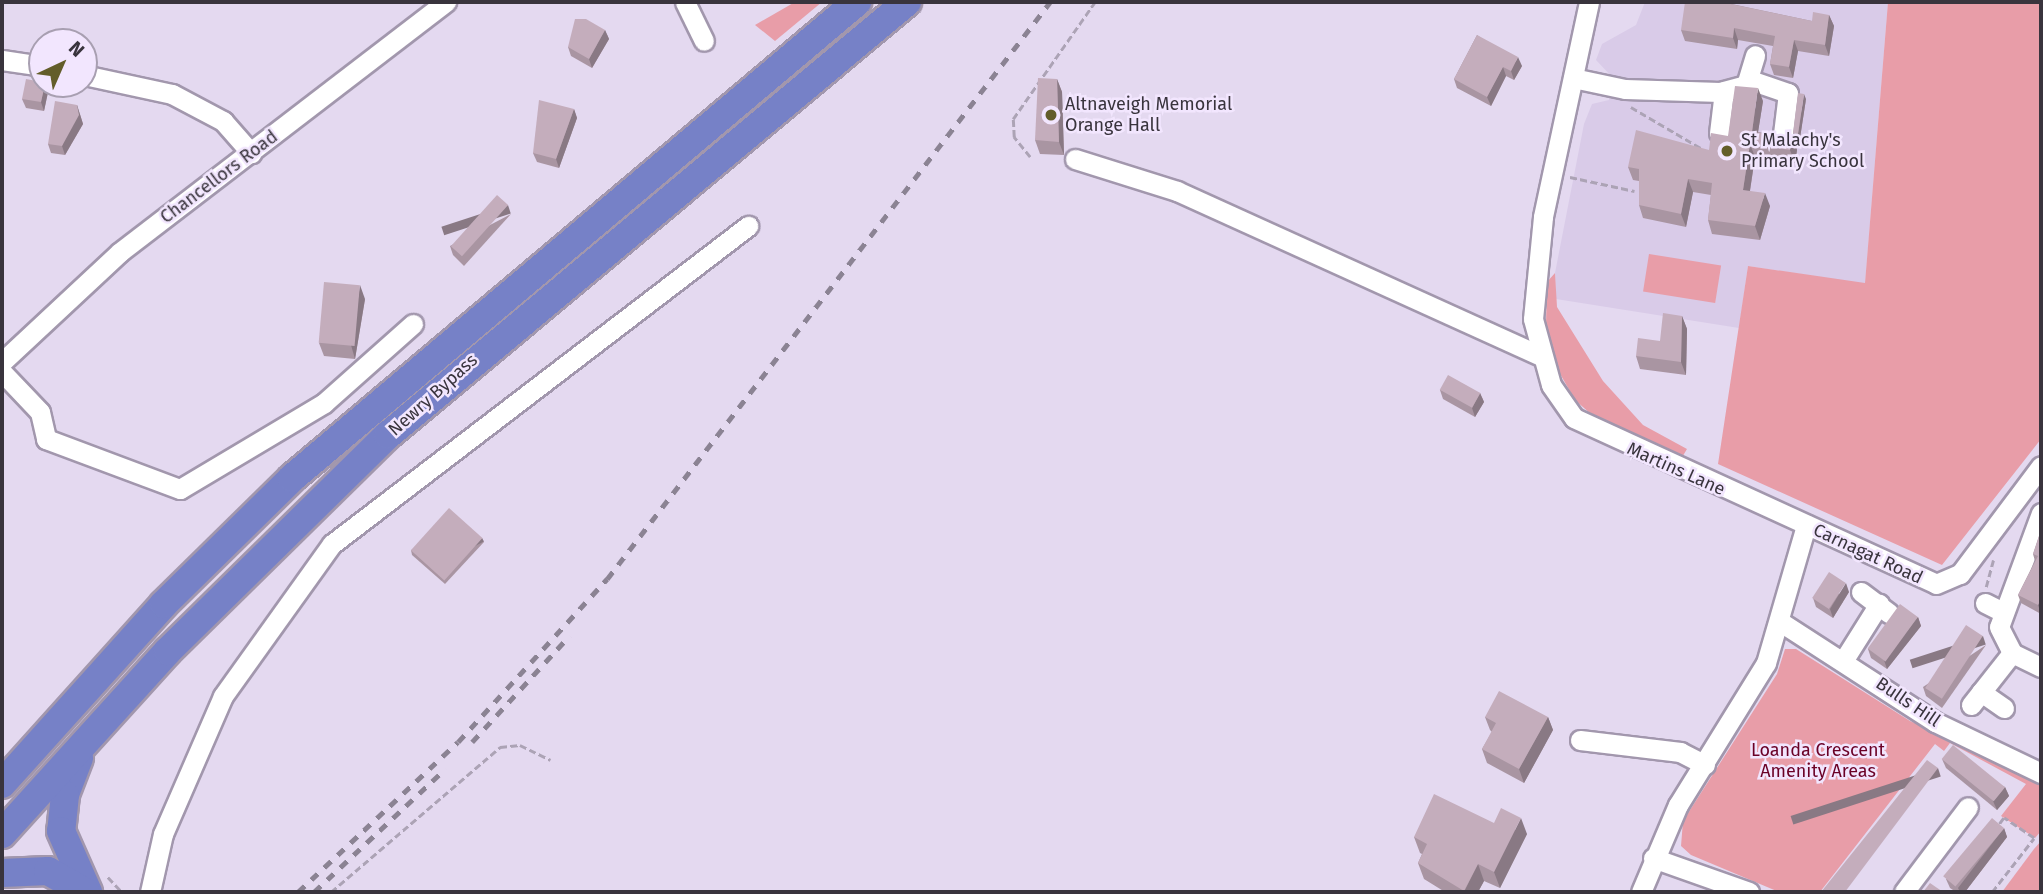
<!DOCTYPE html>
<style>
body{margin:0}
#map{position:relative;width:2043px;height:894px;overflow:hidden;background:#e4d9f0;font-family:"Fira Sans",sans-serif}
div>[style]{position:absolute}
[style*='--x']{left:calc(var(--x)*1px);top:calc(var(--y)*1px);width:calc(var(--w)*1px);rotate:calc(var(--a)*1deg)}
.built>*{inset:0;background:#d9cbe8}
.green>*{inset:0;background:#e89da8;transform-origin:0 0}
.path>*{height:2.5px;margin-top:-1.25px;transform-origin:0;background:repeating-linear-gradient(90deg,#aca3b5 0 7px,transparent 0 10.5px)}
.roads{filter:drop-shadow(2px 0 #a297ad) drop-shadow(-2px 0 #a297ad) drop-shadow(0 2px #a297ad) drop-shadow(0 -2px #a297ad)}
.minor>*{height:19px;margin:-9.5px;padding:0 9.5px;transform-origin:9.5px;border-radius:9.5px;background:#fff}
.highway>*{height:28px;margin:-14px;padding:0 14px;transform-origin:14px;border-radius:14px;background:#7681c7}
.rail>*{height:4.5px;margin-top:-2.25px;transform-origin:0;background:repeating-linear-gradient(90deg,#8b8393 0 9px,transparent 0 18px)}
.wall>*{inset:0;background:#a995a2}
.shaded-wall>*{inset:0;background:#897984;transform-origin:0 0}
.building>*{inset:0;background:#c4adbc;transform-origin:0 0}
.dots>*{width:19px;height:19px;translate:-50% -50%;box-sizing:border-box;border:4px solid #f2e6fe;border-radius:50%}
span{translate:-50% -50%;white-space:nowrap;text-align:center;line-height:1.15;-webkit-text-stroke:5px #f2e6fe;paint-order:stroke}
.poi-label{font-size:18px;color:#39343d}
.left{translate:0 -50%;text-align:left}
.street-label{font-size:18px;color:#39343d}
.park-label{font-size:18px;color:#6a0026}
.frame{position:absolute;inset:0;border:4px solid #39343d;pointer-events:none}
.north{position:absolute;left:28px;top:28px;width:70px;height:70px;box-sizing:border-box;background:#f2e6fe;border:2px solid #a89fb1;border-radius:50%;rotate:44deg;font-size:19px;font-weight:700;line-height:28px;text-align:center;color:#39343d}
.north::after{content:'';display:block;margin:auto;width:24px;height:32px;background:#635d2a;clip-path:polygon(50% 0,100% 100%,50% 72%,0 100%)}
</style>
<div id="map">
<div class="built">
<i style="clip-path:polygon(1645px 2px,1888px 2px,1865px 284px,1748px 266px,1739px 328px,1556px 299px,1555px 273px,1584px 124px,1592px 104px,1609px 100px,1613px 78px,1596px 60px,1602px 44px,1636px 25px)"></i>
</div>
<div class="green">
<i style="clip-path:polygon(795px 2px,822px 2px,775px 41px,755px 25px)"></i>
<i style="clip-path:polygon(1888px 2px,2041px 3px,2041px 439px,1942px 565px,1718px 464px,1748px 266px,1865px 283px)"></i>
<i style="left:1649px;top:254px;width:73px;height:38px;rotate:9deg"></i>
<i style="clip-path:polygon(1555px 273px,1557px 307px,1603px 381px,1643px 425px,1687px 449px,1681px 459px,1601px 423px,1575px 400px,1559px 372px,1546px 324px,1547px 282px)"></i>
<i style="clip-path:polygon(1785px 649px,1796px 649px,1910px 721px,2018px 770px,2041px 786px,2041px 831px,2035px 838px,2001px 816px,2026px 784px,1950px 743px,1944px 751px,1935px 744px,1820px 892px,1779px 892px,1691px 855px,1681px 846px,1683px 821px,1777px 674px)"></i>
<i style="clip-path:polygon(2041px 841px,2041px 892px,2002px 892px,2034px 849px)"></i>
</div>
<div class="path">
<i style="--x:1631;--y:107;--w:81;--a:30.4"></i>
<i style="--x:1030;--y:157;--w:26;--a:-129"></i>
<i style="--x:1014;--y:137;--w:18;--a:-93"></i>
<i style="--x:1013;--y:119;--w:143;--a:-55"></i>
<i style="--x:1570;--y:177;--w:66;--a:12.2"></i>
<i style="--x:1986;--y:587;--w:28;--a:-75"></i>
<i style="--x:108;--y:877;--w:21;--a:47"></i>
<i style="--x:331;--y:892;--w:223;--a:-40.6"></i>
<i style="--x:500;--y:747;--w:20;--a:-6"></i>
<i style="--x:520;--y:745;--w:34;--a:26"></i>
<i style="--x:1992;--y:892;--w:68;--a:-52.1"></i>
<i style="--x:2034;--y:838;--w:36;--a:-146"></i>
<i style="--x:2004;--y:818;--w:9;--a:126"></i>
</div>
<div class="roads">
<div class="minor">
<i style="--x:685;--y:2;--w:43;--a:64"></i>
<i style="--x:1589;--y:2;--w:220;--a:102.1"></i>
<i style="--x:1543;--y:217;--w:102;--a:95.6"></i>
<i style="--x:1533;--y:319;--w:68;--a:74.7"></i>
<i style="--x:1551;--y:385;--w:40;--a:55.1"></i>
<i style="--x:1574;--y:418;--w:398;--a:24.6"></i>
<i style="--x:1936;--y:584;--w:26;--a:-23"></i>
<i style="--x:1960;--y:574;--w:135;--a:-53.1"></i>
<i style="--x:2;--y:60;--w:40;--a:8.5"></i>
<i style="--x:84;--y:75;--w:90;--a:12.2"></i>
<i style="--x:172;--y:94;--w:58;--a:27.9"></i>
<i style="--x:223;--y:121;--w:43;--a:48.8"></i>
<i style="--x:1573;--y:78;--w:53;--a:11.9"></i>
<i style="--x:1625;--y:89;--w:95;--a:1.8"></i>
<i style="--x:1720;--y:92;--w:27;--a:-15"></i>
<i style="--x:1746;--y:85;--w:31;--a:-73"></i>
<i style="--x:1750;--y:80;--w:40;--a:18.9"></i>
<i style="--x:1788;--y:93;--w:41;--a:97"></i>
<i style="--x:1719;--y:133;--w:42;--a:-83.2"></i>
<i style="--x:1075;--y:159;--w:107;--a:17.4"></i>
<i style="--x:1177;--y:191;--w:397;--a:24.4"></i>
<i style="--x:2;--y:362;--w:161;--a:-43"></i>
<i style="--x:120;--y:252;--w:411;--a:-37.5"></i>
<i style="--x:2;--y:372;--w:55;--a:46.5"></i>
<i style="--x:40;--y:412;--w:28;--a:77"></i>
<i style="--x:46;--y:439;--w:143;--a:20.5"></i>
<i style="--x:180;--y:489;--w:168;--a:-30.8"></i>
<i style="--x:324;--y:403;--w:119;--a:-41.6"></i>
<i style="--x:2041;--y:513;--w:121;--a:110.2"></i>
<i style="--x:1999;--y:627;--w:29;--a:63"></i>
<i style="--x:2012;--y:653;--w:32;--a:26"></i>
<i style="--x:1861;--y:592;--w:35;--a:37"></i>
<i style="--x:1985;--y:603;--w:20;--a:27"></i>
<i style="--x:1779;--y:621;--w:186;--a:32.9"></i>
<i style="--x:1935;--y:722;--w:118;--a:25.7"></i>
<i style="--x:1845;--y:658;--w:64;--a:-57.8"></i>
<i style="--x:1981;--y:692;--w:28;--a:35"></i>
<i style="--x:1971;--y:705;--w:66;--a:-51.7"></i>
<i style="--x:1580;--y:740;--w:101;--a:6.8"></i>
<i style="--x:1680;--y:752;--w:28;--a:27"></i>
<i style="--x:1653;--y:858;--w:102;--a:19.5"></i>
<i style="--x:150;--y:892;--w:59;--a:-77.4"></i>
<i style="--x:163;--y:834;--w:150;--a:-66.5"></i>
<i style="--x:223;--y:696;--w:187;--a:-54.4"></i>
<i style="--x:332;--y:544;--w:524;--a:-37.4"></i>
<i style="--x:1641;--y:892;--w:95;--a:-67"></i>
<i style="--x:1678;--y:805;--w:167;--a:-58.2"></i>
<i style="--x:1766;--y:663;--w:144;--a:-73.8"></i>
<i style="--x:1904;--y:892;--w:106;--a:-53"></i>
</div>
<div class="highway">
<i style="--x:79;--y:758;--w:40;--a:111"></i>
<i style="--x:65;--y:795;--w:36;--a:96"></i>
<i style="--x:61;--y:831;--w:67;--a:66.1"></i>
<i style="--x:2;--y:784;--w:242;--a:-48"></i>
<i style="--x:164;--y:604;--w:180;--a:-44.5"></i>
<i style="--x:292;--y:478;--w:739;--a:-40.11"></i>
<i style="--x:2;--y:834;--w:247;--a:-47.8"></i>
<i style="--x:168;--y:651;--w:308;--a:-44.5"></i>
<i style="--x:388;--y:435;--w:676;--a:-39.84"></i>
<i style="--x:2;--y:873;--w:46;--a:-2.5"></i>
<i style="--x:48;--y:871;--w:43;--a:29.6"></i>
</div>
</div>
<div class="rail">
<i style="--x:472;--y:742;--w:144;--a:-47.5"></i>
<i style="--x:298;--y:892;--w:219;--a:-43.2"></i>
<i style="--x:458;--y:742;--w:221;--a:-47.6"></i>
<i style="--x:607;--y:579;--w:727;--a:-52.48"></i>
<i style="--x:314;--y:892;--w:180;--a:-43.2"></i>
</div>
<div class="wall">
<i style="clip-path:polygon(1727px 3px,1812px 21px,1829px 15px,1834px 26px,1829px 56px,1798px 51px,1793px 78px,1774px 75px,1770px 64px,1773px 46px,1738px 40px,1737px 49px,1685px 41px,1681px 30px)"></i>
<i style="clip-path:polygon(605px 30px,609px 39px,592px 68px,571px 56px,568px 47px)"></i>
<i style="clip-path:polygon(1477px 35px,1522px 66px,1514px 80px,1506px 76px,1491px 106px,1457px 88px,1454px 79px)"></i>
<i style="clip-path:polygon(1057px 79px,1062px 92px,1064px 155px,1040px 154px,1035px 140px)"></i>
<i style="clip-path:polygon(42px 84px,45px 84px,48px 92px,44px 111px,26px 108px,22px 99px)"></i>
<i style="clip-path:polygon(1806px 99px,1800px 138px,1795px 137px,1793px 133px)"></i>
<i style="clip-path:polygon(1763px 101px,1758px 132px,1792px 137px,1797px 150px,1795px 163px,1755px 157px,1750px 191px,1770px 206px,1760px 240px,1712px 234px,1708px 220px,1711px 195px,1693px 192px,1686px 227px,1643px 218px,1639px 205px,1639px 181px,1633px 180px,1628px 167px,1709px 150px,1728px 136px)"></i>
<i style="clip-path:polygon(77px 105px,83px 124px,65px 155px,51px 153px,48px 144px)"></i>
<i style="clip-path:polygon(574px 109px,577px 118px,559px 168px,537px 162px,533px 153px)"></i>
<i style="clip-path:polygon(511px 214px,464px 266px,453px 255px,450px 246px)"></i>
<i style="clip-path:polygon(365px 299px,355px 359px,324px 356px,319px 343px)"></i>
<i style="clip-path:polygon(1682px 316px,1687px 329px,1686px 375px,1640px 369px,1636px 356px,1660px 341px)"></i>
<i style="clip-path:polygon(1440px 390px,1480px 393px,1484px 402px,1475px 417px,1443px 399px)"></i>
<i style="clip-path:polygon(2041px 530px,2041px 614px,2021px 603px,2018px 595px,2035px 561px,2033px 554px)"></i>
<i style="clip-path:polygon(482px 538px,484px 542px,445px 584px,412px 555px,411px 550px)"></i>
<i style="clip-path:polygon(1849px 592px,1833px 618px,1816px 607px,1813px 598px)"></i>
<i style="clip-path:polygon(1918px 617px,1921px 626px,1887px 669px,1871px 658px,1868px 649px)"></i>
<i style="clip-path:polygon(1986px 645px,1942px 708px,1926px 696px,1923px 687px)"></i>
<i style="clip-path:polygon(1485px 717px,1548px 717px,1553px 730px,1524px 783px,1487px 763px,1482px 749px,1492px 732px,1490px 730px)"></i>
<i style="clip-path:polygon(1942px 759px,2005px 787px,2009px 796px,1997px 810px,1946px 768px)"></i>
<i style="clip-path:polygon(1494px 823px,1527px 834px,1500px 888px,1484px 881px,1478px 892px,1445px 892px,1424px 879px,1418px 863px,1422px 854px,1420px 853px,1414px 837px)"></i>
<i style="clip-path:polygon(2004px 828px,2007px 837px,1965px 892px,1956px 892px,1950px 888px,1946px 879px)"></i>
</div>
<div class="shaded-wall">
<i style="clip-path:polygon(1829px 15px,1834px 26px,1829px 56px,1825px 45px)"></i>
<i style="clip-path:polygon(1734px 28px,1738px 40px,1737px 49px,1733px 38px)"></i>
<i style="clip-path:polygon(605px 30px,609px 39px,592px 68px,589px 59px)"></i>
<i style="clip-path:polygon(1794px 40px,1798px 51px,1793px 78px,1789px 67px)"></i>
<i style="clip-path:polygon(1518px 57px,1522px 66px,1514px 80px,1511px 71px)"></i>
<i style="clip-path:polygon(1503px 67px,1506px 76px,1491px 106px,1487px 97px)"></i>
<i style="clip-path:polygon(1057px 79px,1062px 92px,1064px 155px,1059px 142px)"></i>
<i style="clip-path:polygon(45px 84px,48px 92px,44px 111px,41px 102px)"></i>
<i style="clip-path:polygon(1758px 88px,1763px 101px,1756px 145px,1752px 132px)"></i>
<i style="clip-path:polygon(1804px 94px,1806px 99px,1800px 138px,1798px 134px)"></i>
<i style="clip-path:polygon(77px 105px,83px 124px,65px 155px,62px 146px)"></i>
<i style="clip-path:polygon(574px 109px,577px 118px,559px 168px,556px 159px)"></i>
<i style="clip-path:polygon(1792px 137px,1797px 150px,1795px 163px,1790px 150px)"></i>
<i style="clip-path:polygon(1750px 144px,1755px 157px,1748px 203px,1743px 190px)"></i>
<i style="clip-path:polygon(1688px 179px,1693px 192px,1686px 227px,1681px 214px)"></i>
<i style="clip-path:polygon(1765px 193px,1770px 206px,1760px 240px,1755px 226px)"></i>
<i style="left:508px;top:205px;width:9px;height:70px;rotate:72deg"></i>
<i style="clip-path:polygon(360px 285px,365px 299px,355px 359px,351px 345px)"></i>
<i style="clip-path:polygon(1682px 316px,1687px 329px,1686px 375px,1681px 362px)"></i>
<i style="clip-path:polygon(1480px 393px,1484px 402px,1475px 417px,1472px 408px)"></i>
<i style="left:482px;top:538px;width:4px;height:57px;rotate:63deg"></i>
<i style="clip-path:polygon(1846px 583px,1849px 592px,1833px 618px,1830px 609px)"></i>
<i style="clip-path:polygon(2041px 599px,2041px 614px,2038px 605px)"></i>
<i style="clip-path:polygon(1918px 617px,1921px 626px,1887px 669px,1884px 660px)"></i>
<i style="left:1983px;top:636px;width:9px;height:77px;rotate:72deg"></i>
<i style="clip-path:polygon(1548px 717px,1553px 730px,1524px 783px,1519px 769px)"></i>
<i style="left:1938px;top:768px;width:9px;height:155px;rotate:72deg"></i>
<i style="clip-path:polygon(2005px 787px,2009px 796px,1997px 810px,1993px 801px)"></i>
<i style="clip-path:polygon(1521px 818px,1527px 834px,1500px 888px,1494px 872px)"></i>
<i style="clip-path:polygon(2004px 828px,2007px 837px,1965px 892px,1960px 892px,1958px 888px)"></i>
<i style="clip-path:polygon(1478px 864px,1484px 881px,1478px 892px,1464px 892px)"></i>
</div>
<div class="building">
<i style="clip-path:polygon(1685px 2px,1721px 2px,1812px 21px,1813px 12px,1829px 15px,1825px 45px,1794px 40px,1789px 67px,1770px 64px,1775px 36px,1734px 28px,1733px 38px,1681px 30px)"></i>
<i style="clip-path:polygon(575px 19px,586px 19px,605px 30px,589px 59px,568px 47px)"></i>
<i style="clip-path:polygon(1477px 35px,1518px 57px,1511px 71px,1503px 67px,1487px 97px,1454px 79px)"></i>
<i style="clip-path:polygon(1038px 78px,1057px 79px,1059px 142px,1035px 140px)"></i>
<i style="clip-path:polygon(26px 79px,42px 82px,42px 84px,45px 84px,41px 102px,22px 99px)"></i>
<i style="clip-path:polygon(1735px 86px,1758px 88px,1752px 132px,1792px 137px,1790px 150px,1750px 144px,1743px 190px,1765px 193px,1755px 226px,1708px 220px,1712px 183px,1688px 179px,1681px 214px,1639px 205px,1639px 169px,1628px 167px,1636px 130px,1709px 150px,1711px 133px,1728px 136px)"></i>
<i style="clip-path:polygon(1798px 93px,1804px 94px,1798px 134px,1793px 133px)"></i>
<i style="clip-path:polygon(539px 100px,574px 109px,556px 159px,533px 153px)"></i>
<i style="clip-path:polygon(55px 101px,77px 105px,79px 115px,62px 146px,48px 144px)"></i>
<i style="left:497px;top:195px;width:15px;height:69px;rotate:42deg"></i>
<i style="left:324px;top:282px;width:36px;height:61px;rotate:5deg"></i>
<i style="clip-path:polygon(1663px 313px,1682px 316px,1681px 362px,1636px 356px,1638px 338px,1660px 341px)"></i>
<i style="left:1448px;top:375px;width:37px;height:17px;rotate:29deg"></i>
<i style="left:449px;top:508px;width:45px;height:57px;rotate:42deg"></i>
<i style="clip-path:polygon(2041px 530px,2041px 599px,2038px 605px,2018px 595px,2038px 556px,2033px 554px)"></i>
<i style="left:1829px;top:572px;width:20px;height:31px;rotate:33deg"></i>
<i style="left:1900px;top:604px;width:22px;height:55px;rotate:36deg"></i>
<i style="left:1966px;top:625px;width:20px;height:75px;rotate:33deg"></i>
<i style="clip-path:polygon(1499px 691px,1548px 717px,1519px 769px,1482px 749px,1496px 723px,1485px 717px)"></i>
<i style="left:1953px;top:745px;width:67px;height:18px;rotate:39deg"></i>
<i style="clip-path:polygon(1927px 760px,1938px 768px,1845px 892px,1821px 892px)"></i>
<i style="clip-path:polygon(1434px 794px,1494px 823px,1501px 808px,1521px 818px,1494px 872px,1478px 864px,1464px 891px,1418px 863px,1427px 844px,1414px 837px)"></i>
<i style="left:1992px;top:818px;width:16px;height:76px;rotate:40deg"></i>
<i style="clip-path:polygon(1930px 883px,1943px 892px,1923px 892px)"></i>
</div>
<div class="dots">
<i style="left:1051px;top:115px;background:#635d2a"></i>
<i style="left:1727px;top:151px;background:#635d2a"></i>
</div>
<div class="poi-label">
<span class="left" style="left:1065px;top:115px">Altnaveigh Memorial<br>Orange Hall</span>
<span class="left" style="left:1741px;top:151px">St Malachy's<br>Primary School</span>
</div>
<div class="street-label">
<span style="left:219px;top:177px;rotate:-37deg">Chancellors Road</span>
<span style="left:433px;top:395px;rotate:-42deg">Newry Bypass</span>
<span style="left:1676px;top:469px;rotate:24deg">Martins Lane</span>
<span style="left:1868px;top:554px;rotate:25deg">Carnagat Road</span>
<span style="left:1908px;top:702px;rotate:34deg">Bulls Hill</span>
</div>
<div class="park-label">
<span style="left:1818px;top:761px">Loanda Crescent<br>Amenity Areas</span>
</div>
<div class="frame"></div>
<div class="north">N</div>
</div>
